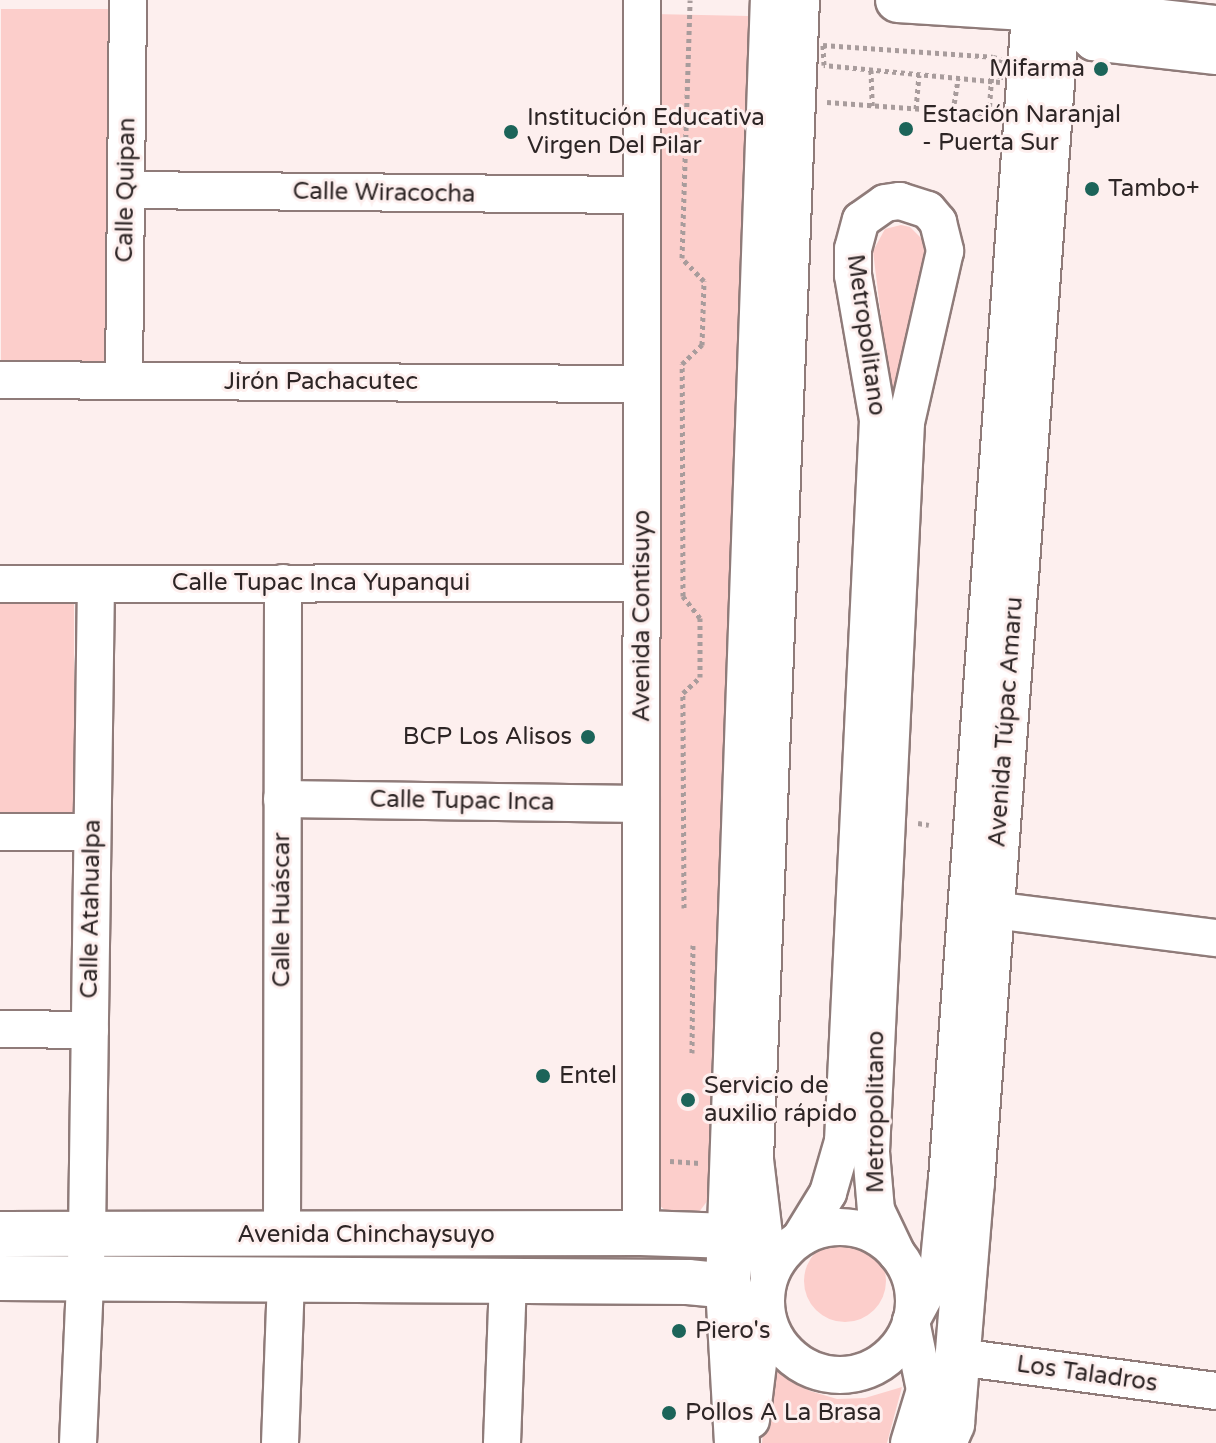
<!DOCTYPE html>
<meta charset="utf-8">
<style>
body{margin:0}
#map{position:relative;width:1216px;height:1443px;overflow:hidden;background:#fdefee;font-family:"Varela Round",sans-serif}
div>[style]{position:absolute}
[style*='--x']{left:calc(var(--x)*1px);top:calc(var(--y)*1px);width:calc(var(--w)*1px);rotate:calc(var(--a)*1deg)}
.green>*{inset:0;background:#fccecb;transform-origin:0 0}
.round{border-radius:50%}
.path>*{height:5px;margin-top:-2.5px;transform-origin:0;background:repeating-linear-gradient(90deg,#a89c9c 0 4px,transparent 0 8px)}
.roads{filter:drop-shadow(2px 0 #8f7b79) drop-shadow(-2px 0 #8f7b79) drop-shadow(0 2px #8f7b79) drop-shadow(0 -2px #8f7b79)}
.minor>*{height:36px;margin:-18px;padding:0 18px;transform-origin:18px;border-radius:18px;background:#fff}
.minor>.ring{margin:-18px;padding:0;box-sizing:content-box;background:none;border:36px solid #fff;border-radius:50%}
.major>*{height:44px;margin:-22px;padding:0 22px;transform-origin:22px;border-radius:22px;background:#fff}
.dots>*{width:22px;height:22px;translate:-50% -50%;box-sizing:border-box;border:4px solid #fdefee;border-radius:50%}
span{translate:-50% -50%;white-space:nowrap;text-align:center;line-height:1.15;-webkit-text-stroke:6px #fdefee;paint-order:stroke}
.poi-label{font-size:24px;color:#2d2525}
.right{translate:-100% -50%;text-align:right}
.left{translate:0 -50%;text-align:left}
.street-label{font-size:24px;color:#2d2525}
</style>
<div id="map">
<div class="green">
<i style="left:1px;top:9px;width:116px;height:352px"></i>
<i style="clip-path:polygon(653px 14px,749px 16px,714px 1192px,699px 1212px,666px 1211px,651px 1198px)"></i>
<i style="clip-path:polygon(901px 225px,910px 227px,922px 239px,925px 255px,892px 406px,873px 251px,885px 229px)"></i>
<i style="left:0;top:596px;width:74px;height:224px"></i>
<i class="round" style="left:804px;top:1240px;width:82px;height:82px"></i>
<i style="clip-path:polygon(769px 1362px,810px 1391px,837px 1399px,865px 1398px,902px 1387px,887px 1443px,762px 1443px)"></i>
</div>
<div class="path">
<i style="--x:823;--y:45;--w:170;--a:4"></i>
<i style="--x:993;--y:57;--w:8;--a:14"></i>
<i style="--x:1001;--y:59;--w:23;--a:92"></i>
<i style="--x:1000;--y:82;--w:177;--a:-174.5"></i>
<i style="--x:824;--y:65;--w:20;--a:-93"></i>
<i style="--x:871;--y:70;--w:36;--a:88"></i>
<i style="--x:827;--y:102;--w:162;--a:4.2"></i>
<i style="--x:989;--y:114;--w:57;--a:-86"></i>
<i style="--x:916;--y:109;--w:34;--a:-85"></i>
<i style="--x:953;--y:111;--w:33;--a:-81"></i>
<i style="--x:918;--y:823;--w:11;--a:10"></i>
<i style="--x:684;--y:908;--w:215;--a:-90.3"></i>
<i style="--x:683;--y:693;--w:23;--a:-43"></i>
<i style="--x:700;--y:677;--w:59;--a:-90"></i>
<i style="--x:700;--y:618;--w:28;--a:-128"></i>
<i style="--x:683;--y:596;--w:232;--a:-90.2"></i>
<i style="--x:682;--y:364;--w:28;--a:-44"></i>
<i style="--x:702;--y:345;--w:64;--a:-88.2"></i>
<i style="--x:704;--y:281;--w:32;--a:-134"></i>
<i style="--x:682;--y:258;--w:258;--a:-88.2"></i>
<i style="--x:692;--y:1053;--w:108;--a:-89.5"></i>
<i style="--x:670;--y:1161;--w:30;--a:4"></i>
</div>
<div class="roads">
<div class="minor">
<i style="--x:1057;--y:10;--w:48;--a:41.6"></i>
<i style="--x:1093;--y:42;--w:124;--a:6.5"></i>
<i style="--x:126;--y:190;--w:516;--a:0.56"></i>
<i style="--x:0;--y:380;--w:641;--a:0.36"></i>
<i style="--x:124;--y:380;--w:380;--a:-89.4"></i>
<i style="--x:0;--y:584;--w:642;--a:-0.09"></i>
<i style="--x:282;--y:799;--w:359;--a:0.8"></i>
<i style="--x:0;--y:832;--w:92;--a:0"></i>
<i style="--x:993;--y:910;--w:225;--a:7.2"></i>
<i style="--x:0;--y:1029;--w:90;--a:0.6"></i>
<i class="ring" style="left:766px;top:1227px;width:112px;height:112px"></i>
<i style="--x:641;--y:1233;--w:1233;--a:-89.95"></i>
<i style="--x:282;--y:1236;--w:653;--a:-89.91"></i>
<i style="--x:801;--y:1237;--w:52;--a:-58.5"></i>
<i style="--x:828;--y:1193;--w:54;--a:-73.9"></i>
<i style="--x:843;--y:1141;--w:722;--a:-87.22"></i>
<i style="--x:878;--y:420;--w:147;--a:-99.8"></i>
<i style="--x:853;--y:275;--w:26;--a:-90"></i>
<i style="--x:853;--y:249;--w:30;--a:-75"></i>
<i style="--x:861;--y:220;--w:29;--a:-35"></i>
<i style="--x:885;--y:203;--w:15;--a:-8"></i>
<i style="--x:900;--y:201;--w:29;--a:18"></i>
<i style="--x:928;--y:210;--w:16;--a:50"></i>
<i style="--x:938;--y:222;--w:30;--a:76"></i>
<i style="--x:945;--y:251;--w:176;--a:102.8"></i>
<i style="--x:906;--y:423;--w:730;--a:92.75"></i>
<i style="--x:871;--y:1152;--w:58;--a:85.1"></i>
<i style="--x:876;--y:1210;--w:49;--a:64.5"></i>
<i style="--x:769;--y:1277;--w:119;--a:-96.8"></i>
<i style="--x:755;--y:1159;--w:1160;--a:-87.73"></i>
<i style="--x:958;--y:1357;--w:260;--a:7.5"></i>
<i style="--x:751;--y:1420;--w:113;--a:-82.9"></i>
<i style="--x:78;--y:1443;--w:208;--a:-87.5"></i>
<i style="--x:87;--y:1235;--w:651;--a:-89.21"></i>
<i style="--x:280;--y:1443;--w:165;--a:-87.9"></i>
<i style="--x:502;--y:1443;--w:163;--a:-87.9"></i>
<i style="--x:909;--y:1443;--w:55;--a:-73.2"></i>
<i style="--x:925;--y:1390;--w:70;--a:-101.5"></i>
<i style="--x:911;--y:1321;--w:57;--a:-61.6"></i>
<i style="--x:938;--y:1271;--w:91;--a:-84.4"></i>
<i style="--x:947;--y:1180;--w:1183;--a:-85.93"></i>
</div>
<div class="major">
<i style="--x:898;--y:0;--w:159;--a:3.6"></i>
<i style="--x:1057;--y:10;--w:160;--a:6.5"></i>
<i style="--x:0;--y:1234;--w:641;--a:-0.09"></i>
<i style="--x:641;--y:1233;--w:90;--a:1.9"></i>
<i style="--x:0;--y:1278;--w:688;--a:0.33"></i>
<i style="--x:688;--y:1282;--w:40;--a:5.7"></i>
<i style="--x:737;--y:1443;--w:157;--a:-93.3"></i>
<i style="--x:728;--y:1286;--w:1287;--a:-88"></i>
<i style="--x:944;--y:1443;--w:21;--a:-67"></i>
<i style="--x:952;--y:1424;--w:243;--a:-85.3"></i>
<i style="--x:972;--y:1182;--w:1185;--a:-85.84"></i>
</div>
</div>
<div class="dots">
<i style="left:1101px;top:69px;background:#1c6459"></i>
<i style="left:906px;top:129px;background:#1c6459"></i>
<i style="left:511px;top:132px;background:#1c6459"></i>
<i style="left:1092px;top:189px;background:#1c6459"></i>
<i style="left:588px;top:737px;background:#1c6459"></i>
<i style="left:543px;top:1076px;background:#1c6459"></i>
<i style="left:688px;top:1100px;background:#1c6459"></i>
<i style="left:679px;top:1331px;background:#1c6459"></i>
<i style="left:669px;top:1413px;background:#1c6459"></i>
</div>
<div class="poi-label">
<span class="right" style="left:1085px;top:69px">Mifarma</span>
<span class="left" style="left:922px;top:129px">Estación Naranjal<br>- Puerta Sur</span>
<span class="left" style="left:527px;top:132px">Institución Educativa<br>Virgen Del Pilar</span>
<span class="left" style="left:1108px;top:189px">Tambo+</span>
<span class="right" style="left:572px;top:737px">BCP Los Alisos</span>
<span class="left" style="left:559px;top:1076px">Entel</span>
<span class="left" style="left:704px;top:1100px">Servicio de<br>auxilio rápido</span>
<span class="left" style="left:695px;top:1331px">Piero's</span>
<span class="left" style="left:685px;top:1413px">Pollos A La Brasa</span>
</div>
<div class="street-label">
<span style="left:126px;top:190px;rotate:-89deg">Calle Quipan</span>
<span style="left:384px;top:193px;rotate:1deg">Calle Wiracocha</span>
<span style="left:866px;top:335px;rotate:82deg">Metropolitano</span>
<span style="left:321px;top:382px">Jirón Pachacutec</span>
<span style="left:321px;top:583px">Calle Tupac Inca Yupanqui</span>
<span style="left:642px;top:616px;rotate:-90deg">Avenida Contisuyo</span>
<span style="left:1006px;top:722px;rotate:-86deg">Avenida Túpac Amaru</span>
<span style="left:462px;top:801px;rotate:1deg">Calle Tupac Inca</span>
<span style="left:91px;top:909px;rotate:-89deg">Calle Atahualpa</span>
<span style="left:282px;top:910px;rotate:-90deg">Calle Huáscar</span>
<span style="left:876px;top:1112px;rotate:-90deg">Metropolitano</span>
<span style="left:366px;top:1235px">Avenida Chinchaysuyo</span>
<span style="left:1087px;top:1374px;rotate:8deg">Los Taladros</span>
</div>
</div>
